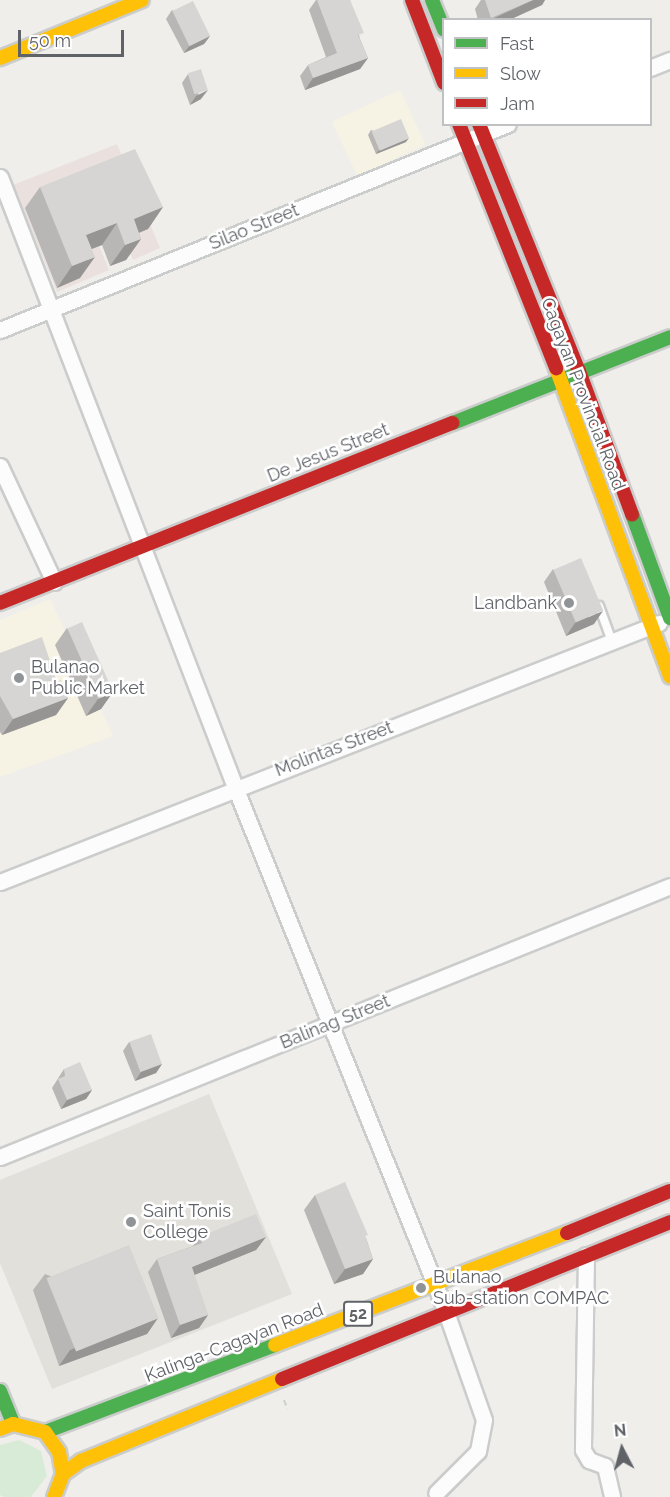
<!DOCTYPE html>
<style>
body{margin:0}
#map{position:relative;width:670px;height:1497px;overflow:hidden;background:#efeeea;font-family:Raleway,sans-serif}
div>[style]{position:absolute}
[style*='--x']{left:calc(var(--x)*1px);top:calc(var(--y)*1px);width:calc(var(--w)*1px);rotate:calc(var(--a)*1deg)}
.commercial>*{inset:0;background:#f7f3e4;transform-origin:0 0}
.education>*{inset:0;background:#e2e0da}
.medical>*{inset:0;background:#eae0de}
.green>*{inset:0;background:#d8ebd6}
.path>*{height:2px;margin-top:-1px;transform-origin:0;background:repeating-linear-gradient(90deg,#cacfcc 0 6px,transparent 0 9px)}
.roads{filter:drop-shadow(2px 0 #cbcccc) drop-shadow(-2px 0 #cbcccc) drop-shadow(0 2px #cbcccc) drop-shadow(0 -2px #cbcccc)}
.lane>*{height:8px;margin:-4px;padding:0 4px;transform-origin:4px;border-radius:4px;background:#fdfcfc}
.street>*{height:15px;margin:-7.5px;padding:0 7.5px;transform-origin:7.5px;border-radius:7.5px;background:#fdfcfc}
.fast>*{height:14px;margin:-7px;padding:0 7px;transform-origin:7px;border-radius:7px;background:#4caf50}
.slow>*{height:14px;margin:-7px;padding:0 7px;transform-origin:7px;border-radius:7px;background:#ffc107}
.jam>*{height:14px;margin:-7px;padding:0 7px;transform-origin:7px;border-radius:7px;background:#c62828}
.wall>*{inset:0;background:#b8b7b5}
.shaded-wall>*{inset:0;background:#969594}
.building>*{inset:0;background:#d6d5d3;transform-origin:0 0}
.dots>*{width:16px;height:16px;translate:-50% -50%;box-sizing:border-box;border:3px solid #fff;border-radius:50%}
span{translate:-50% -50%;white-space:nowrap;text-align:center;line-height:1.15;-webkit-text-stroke:5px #fff;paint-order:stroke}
.shield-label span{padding:2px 4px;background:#fff;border:2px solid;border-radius:4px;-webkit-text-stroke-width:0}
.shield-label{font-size:16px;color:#5f6368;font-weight:700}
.street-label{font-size:18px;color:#5f6368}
.poi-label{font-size:18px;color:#5f6368}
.right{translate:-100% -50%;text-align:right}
.left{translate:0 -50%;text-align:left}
.legend{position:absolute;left:442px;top:18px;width:210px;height:108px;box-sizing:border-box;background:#fff;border:2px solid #bfc1c3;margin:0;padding:8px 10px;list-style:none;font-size:18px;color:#5f6368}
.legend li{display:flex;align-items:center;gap:12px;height:30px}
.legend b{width:30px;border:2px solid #bfc1c3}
.north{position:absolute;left:592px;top:1419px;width:60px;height:60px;-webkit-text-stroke:4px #fff;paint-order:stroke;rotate:354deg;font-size:16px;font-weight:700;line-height:24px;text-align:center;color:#5f6368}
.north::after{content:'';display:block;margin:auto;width:21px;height:27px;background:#5f6368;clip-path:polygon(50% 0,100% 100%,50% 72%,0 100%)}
.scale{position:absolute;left:18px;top:30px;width:106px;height:27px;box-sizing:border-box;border:3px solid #5f6368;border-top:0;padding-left:8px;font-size:18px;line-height:21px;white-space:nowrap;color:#5f6368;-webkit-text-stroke:4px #fff;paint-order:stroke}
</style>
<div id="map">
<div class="commercial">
<i style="left:400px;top:90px;width:60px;height:75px;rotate:65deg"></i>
<i style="clip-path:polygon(50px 599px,113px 736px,0 777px,0 620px)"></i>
</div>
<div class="education">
<i style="clip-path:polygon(209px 1094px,292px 1294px,52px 1389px,0 1263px,0 1180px)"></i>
</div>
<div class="medical">
<i style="clip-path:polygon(117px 144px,160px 248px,133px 260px,112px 207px,87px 216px,109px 270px,57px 292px,13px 185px)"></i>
</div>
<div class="green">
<i style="clip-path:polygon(19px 1440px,41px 1451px,47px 1476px,31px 1497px,4px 1497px,0 1495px,0 1445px)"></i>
</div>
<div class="path">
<i style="--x:284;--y:1400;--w:9;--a:69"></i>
</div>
<div class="roads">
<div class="lane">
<i style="--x:599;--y:606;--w:38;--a:70"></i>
</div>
<div class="street">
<i style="--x:650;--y:68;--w:22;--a:-22"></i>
<i style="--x:0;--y:177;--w:654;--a:68.93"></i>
<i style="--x:235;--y:787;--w:566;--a:68.1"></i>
<i style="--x:446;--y:1312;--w:114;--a:70.6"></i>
<i style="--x:484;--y:1420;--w:32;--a:101"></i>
<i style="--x:478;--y:1451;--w:59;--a:135"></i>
<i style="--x:0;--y:330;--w:548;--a:-22.07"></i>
<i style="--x:0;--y:466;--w:128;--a:65"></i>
<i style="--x:0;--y:882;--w:708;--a:-21.46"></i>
<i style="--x:0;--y:1157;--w:723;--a:-22.02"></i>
<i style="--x:586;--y:1255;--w:195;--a:90.9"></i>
<i style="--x:583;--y:1450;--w:12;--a:59"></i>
<i style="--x:589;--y:1460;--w:17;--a:21"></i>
<i style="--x:605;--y:1466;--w:32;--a:77"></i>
</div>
<div class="fast">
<i style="--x:432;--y:0;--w:32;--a:68"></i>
<i style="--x:453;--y:423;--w:233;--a:-21.6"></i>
<i style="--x:632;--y:514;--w:111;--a:69.9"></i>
<i style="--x:0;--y:1391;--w:35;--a:68"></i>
<i style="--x:45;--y:1432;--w:246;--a:-20.7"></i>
</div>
<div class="slow">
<i style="--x:0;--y:58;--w:153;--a:-22.2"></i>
<i style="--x:556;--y:368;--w:329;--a:69.7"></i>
<i style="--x:275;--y:1345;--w:313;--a:-21"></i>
<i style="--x:0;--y:1429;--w:14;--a:-21"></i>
<i style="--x:13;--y:1424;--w:33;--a:14"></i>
<i style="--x:45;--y:1432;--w:24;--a:55"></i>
<i style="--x:59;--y:1452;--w:22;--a:80"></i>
<i style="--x:63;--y:1474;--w:25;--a:111"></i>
<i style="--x:63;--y:1474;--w:22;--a:-36"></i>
<i style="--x:81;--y:1461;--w:217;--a:-22.2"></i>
</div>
<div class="jam">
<i style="--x:412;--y:0;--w:89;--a:68.9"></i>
<i style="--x:459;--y:124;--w:263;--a:68.3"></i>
<i style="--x:479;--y:124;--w:266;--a:68"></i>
<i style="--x:579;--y:371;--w:153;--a:69.7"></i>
<i style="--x:0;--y:603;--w:487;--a:-21.7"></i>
<i style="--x:567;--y:1233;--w:111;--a:-22.2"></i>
<i style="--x:282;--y:1379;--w:419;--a:-22"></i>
</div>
</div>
<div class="wall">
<i style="clip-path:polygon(316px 0,350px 0,360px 39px,368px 58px,360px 69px,305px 90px,300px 76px,308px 65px,326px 57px,309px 10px)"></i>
<i style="clip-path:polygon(481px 0,545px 0,542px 5px,509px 20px,478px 20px,475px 9px)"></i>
<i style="clip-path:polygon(172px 10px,210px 36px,204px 44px,184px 53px,166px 19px)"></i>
<i style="clip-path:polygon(188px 74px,201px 99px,190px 105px,182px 83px)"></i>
<i style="clip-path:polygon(371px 130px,406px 142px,376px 154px,368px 135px)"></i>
<i style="clip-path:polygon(40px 187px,163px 207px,148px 229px,139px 233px,141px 239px,126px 260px,110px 266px,102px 245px,92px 249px,80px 278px,57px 288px,25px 208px)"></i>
<i style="clip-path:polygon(553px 569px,594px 624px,566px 636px,544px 582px)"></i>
<i style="clip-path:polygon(67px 628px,113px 692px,101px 709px,86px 716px,55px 645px)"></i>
<i style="clip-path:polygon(0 653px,57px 682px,68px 698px,56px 715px,2px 735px,0 732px)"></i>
<i style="clip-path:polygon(129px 1042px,162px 1064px,156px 1073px,135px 1081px,123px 1051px)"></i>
<i style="clip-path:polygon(64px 1069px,92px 1090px,86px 1099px,61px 1109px,52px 1088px)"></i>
<i style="clip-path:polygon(315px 1195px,366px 1238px,373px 1259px,363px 1274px,334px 1284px,304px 1210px)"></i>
<i style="clip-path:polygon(199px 1237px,266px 1237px,256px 1250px,194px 1275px,208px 1315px,199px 1328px,171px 1338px,148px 1272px,157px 1259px,193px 1246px)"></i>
<i style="clip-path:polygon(45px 1274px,158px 1318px,147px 1334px,59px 1366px,33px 1290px)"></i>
</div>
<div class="shaded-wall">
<i style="clip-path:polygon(533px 0,545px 0,542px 5px,509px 20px,490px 20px)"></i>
<i style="clip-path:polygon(210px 36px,204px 44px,184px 53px,190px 45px)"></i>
<i style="clip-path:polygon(368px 58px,360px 69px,305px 90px,313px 78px)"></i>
<i style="clip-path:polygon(208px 90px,201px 99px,190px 105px,196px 96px)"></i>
<i style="clip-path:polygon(409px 138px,406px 142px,376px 154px,379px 150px)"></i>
<i style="clip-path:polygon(163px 207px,148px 229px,123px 239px,134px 219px)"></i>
<i style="clip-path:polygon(117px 223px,102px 245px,70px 257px,86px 235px)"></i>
<i style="clip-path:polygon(141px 239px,126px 260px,110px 266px,125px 245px)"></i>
<i style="clip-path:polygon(95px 257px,80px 278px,57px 288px,72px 266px)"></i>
<i style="clip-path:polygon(603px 611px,594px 624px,566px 636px,575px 623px)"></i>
<i style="clip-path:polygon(113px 692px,101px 709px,86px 716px,98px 699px)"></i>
<i style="clip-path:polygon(68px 698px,56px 715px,2px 735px,13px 719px)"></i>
<i style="clip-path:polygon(162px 1064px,156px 1073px,135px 1081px,141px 1072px)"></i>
<i style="clip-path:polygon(92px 1090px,86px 1099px,61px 1109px,67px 1100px)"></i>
<i style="clip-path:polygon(266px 1237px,256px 1250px,182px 1280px,192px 1267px)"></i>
<i style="clip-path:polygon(373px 1259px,363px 1274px,334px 1284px,345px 1269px)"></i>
<i style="clip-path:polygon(208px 1315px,199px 1328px,171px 1338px,180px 1325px)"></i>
<i style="clip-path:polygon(158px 1318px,147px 1334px,59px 1366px,70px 1350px)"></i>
</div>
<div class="building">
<i style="clip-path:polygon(317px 0,350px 0,364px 33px,358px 35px,368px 58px,313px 78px,308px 65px,337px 53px)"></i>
<i style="clip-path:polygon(485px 0,533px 0,491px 18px)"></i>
<i style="left:193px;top:1px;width:39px;height:23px;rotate:64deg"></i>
<i style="left:201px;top:69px;width:22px;height:14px;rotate:72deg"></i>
<i style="left:401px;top:119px;width:21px;height:32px;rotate:67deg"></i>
<i style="clip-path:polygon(135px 149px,163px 207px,134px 219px,141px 239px,125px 245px,117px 223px,86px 235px,95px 257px,72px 266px,40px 187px)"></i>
<i style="left:581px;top:558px;width:57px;height:30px;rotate:67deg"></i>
<i style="left:82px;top:622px;width:77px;height:16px;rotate:66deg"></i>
<i style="clip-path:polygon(42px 637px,57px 682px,61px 680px,68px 698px,13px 719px,0 696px,0 653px)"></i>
<i style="left:151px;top:1034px;width:32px;height:23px;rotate:70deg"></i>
<i style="clip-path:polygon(80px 1062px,92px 1090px,67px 1100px,58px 1079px,65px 1076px,64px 1069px)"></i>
<i style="clip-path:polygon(345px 1182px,368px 1235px,365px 1236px,373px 1259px,345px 1269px,315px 1195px)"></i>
<i style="clip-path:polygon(256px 1214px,266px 1237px,192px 1267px,208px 1315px,180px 1325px,157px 1259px,202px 1243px,199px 1237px)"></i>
<i style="left:129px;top:1245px;width:79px;height:89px;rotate:68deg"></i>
</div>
<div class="dots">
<i style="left:569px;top:603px;background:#919496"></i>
<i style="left:19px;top:678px;background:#919496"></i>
<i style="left:131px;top:1222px;background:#919496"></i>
<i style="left:421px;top:1288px;background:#919496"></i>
</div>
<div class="shield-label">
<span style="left:358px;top:1314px">52</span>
</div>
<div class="street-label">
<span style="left:254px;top:227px;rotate:-22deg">Silao Street</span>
<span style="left:583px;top:394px;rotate:69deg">Cagayan Provincial Road</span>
<span style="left:328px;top:453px;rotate:-22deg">De Jesus Street</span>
<span style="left:334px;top:749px;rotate:-21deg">Molintas Street</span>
<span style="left:335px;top:1022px;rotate:-22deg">Balinag Street</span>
<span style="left:234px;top:1343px;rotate:-21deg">Kalinga-Cagayan Road</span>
</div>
<div class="poi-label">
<span class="right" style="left:557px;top:603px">Landbank</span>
<span class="left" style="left:31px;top:678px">Bulanao<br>Public Market</span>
<span class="left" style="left:143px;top:1222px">Saint Tonis<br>College</span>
<span class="left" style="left:433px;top:1288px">Bulanao<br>Sub-station COMPAC</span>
</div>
<ul class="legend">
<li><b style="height:8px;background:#4caf50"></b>Fast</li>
<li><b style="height:8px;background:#ffc107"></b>Slow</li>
<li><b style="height:8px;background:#c62828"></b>Jam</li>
</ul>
<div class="north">N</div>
<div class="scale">50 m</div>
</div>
